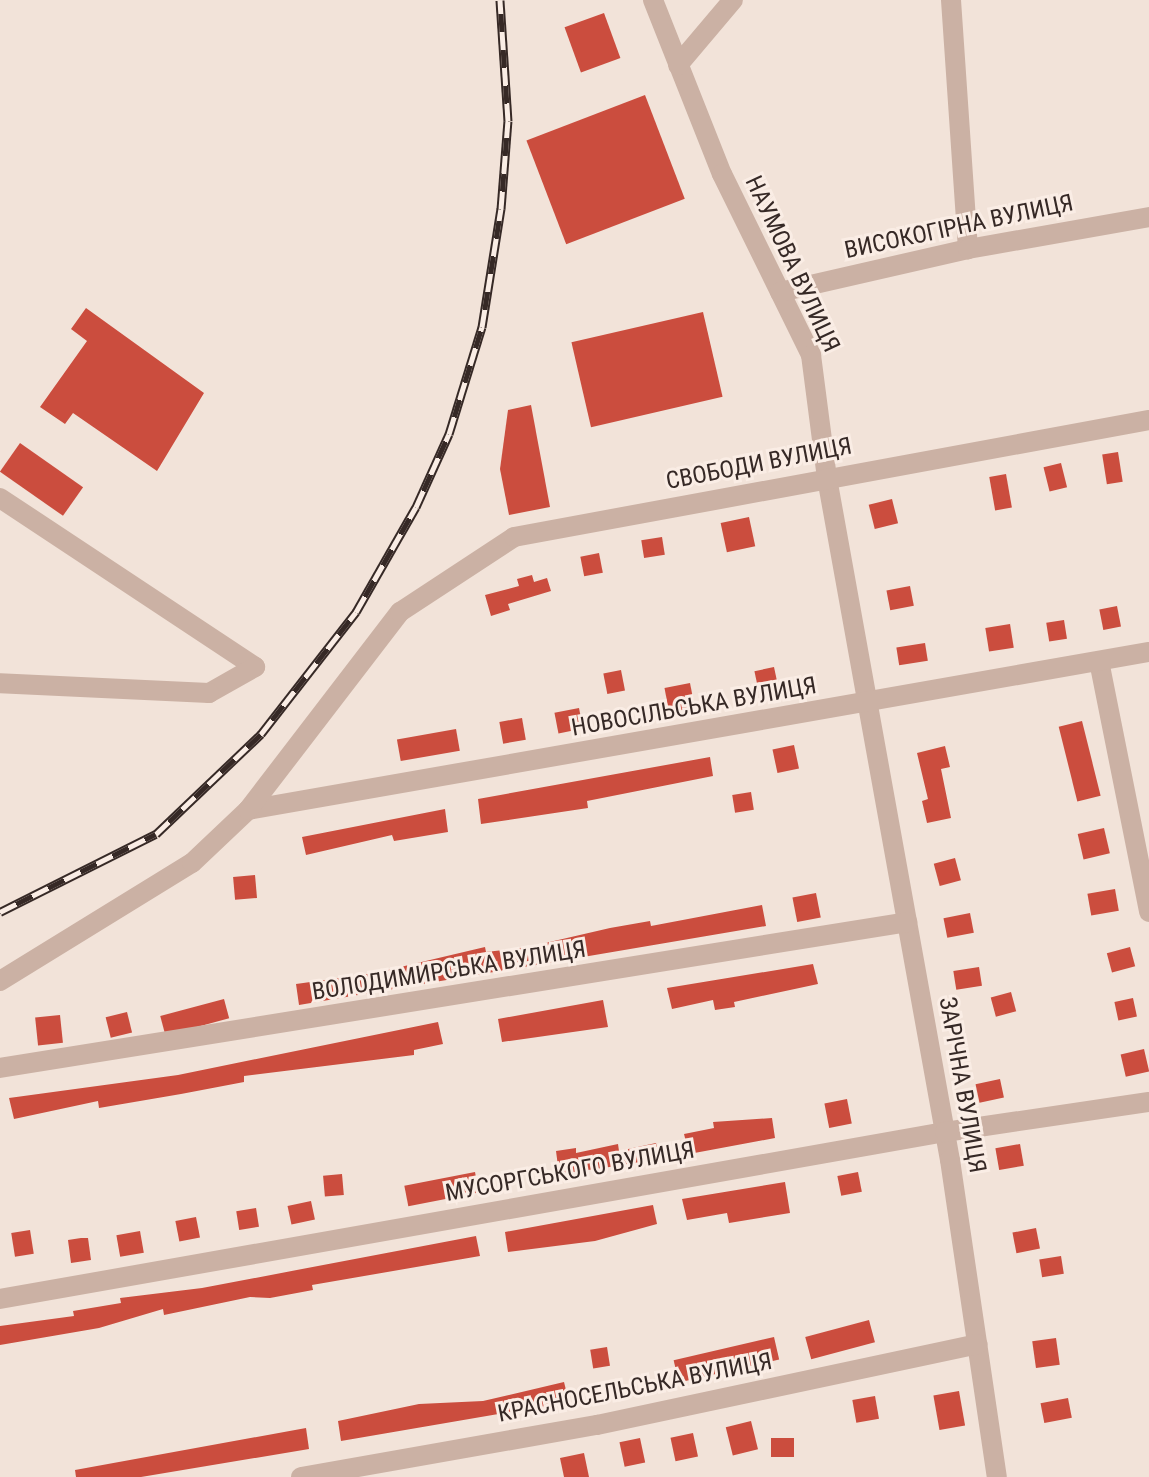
<!DOCTYPE html>
<meta charset="utf-8">
<style>
body{margin:0}
#map{position:relative;width:1149px;height:1477px;overflow:hidden;background:#f2e3d9;font-family:"Roboto Condensed",sans-serif}
div>[style]{position:absolute}
[style*='--x']{left:calc(var(--x)*1px);top:calc(var(--y)*1px);width:calc(var(--w)*1px);rotate:calc(var(--a)*1deg)}
.building>*{inset:0;background:#cb4d3e;transform-origin:0 0}
.street>*{height:20px;margin:-10px;padding:0 10px;transform-origin:10px;border-radius:10px;background:#cbb1a4}
.rail>*{height:9px;margin-top:-4.5px;transform-origin:0;background:repeating-linear-gradient(90deg,#faede5 0 18px,#362926 0 36px);box-sizing:border-box;border-block:2px solid #362926}
span{translate:-50% -50%;white-space:nowrap;text-align:center;line-height:1.15;-webkit-text-stroke:6px #faede5;paint-order:stroke}
.street-label{font-size:24px;color:#362926}
</style>
<div id="map">
<div class="building">
<i style="left:604px;top:13px;width:48px;height:42px;rotate:70deg"></i>
<i style="left:645px;top:95px;width:111px;height:127px;rotate:69deg"></i>
<i style="clip-path:polygon(86px 308px,204px 393px,157px 471px,73px 413px,65px 424px,40px 407px,87px 341px,71px 329px)"></i>
<i style="left:703px;top:312px;width:87px;height:135px;rotate:77deg"></i>
<i style="clip-path:polygon(531px 405px,550px 507px,509px 515px,500px 469px,508px 410px)"></i>
<i style="left:20px;top:443px;width:77px;height:35px;rotate:35deg"></i>
<i style="left:1118px;top:452px;width:30px;height:16px;rotate:81deg"></i>
<i style="left:1061px;top:463px;width:25px;height:18px;rotate:76deg"></i>
<i style="left:1006px;top:474px;width:34px;height:17px;rotate:80deg"></i>
<i style="left:892px;top:499px;width:25px;height:24px;rotate:76deg"></i>
<i style="left:749px;top:517px;width:30px;height:29px;rotate:78deg"></i>
<i style="left:662px;top:537px;width:18px;height:21px;rotate:81deg"></i>
<i style="left:599px;top:553px;width:20px;height:19px;rotate:79deg"></i>
<i style="clip-path:polygon(532px 575px,534px 582px,547px 578px,551px 591px,508px 604px,510px 610px,491px 616px,485px 595px,519px 586px,517px 579px)"></i>
<i style="left:910px;top:586px;width:20px;height:24px;rotate:79deg"></i>
<i style="left:1117px;top:606px;width:21px;height:18px;rotate:79deg"></i>
<i style="left:1064px;top:620px;width:19px;height:18px;rotate:81deg"></i>
<i style="left:1010px;top:624px;width:24px;height:25px;rotate:81deg"></i>
<i style="left:925px;top:643px;width:18px;height:29px;rotate:81deg"></i>
<i style="left:774px;top:667px;width:24px;height:20px;rotate:78deg"></i>
<i style="left:621px;top:670px;width:21px;height:18px;rotate:79deg"></i>
<i style="left:690px;top:683px;width:25px;height:26px;rotate:79deg"></i>
<i style="left:579px;top:708px;width:21px;height:25px;rotate:79deg"></i>
<i style="left:522px;top:718px;width:22px;height:23px;rotate:80deg"></i>
<i style="left:1082px;top:721px;width:77px;height:24px;rotate:76deg"></i>
<i style="left:456px;top:729px;width:22px;height:60px;rotate:80deg"></i>
<i style="left:794px;top:745px;width:24px;height:22px;rotate:78deg"></i>
<i style="clip-path:polygon(945px 746px,950px 767px,941px 769px,951px 818px,927px 823px,922px 801px,928px 799px,917px 753px)"></i>
<i style="clip-path:polygon(710px 757px,713px 776px,587px 801px,588px 808px,481px 824px,478px 799px)"></i>
<i style="left:751px;top:792px;width:18px;height:19px;rotate:81deg"></i>
<i style="clip-path:polygon(445px 809px,448px 832px,394px 841px,392px 835px,306px 855px,302px 837px)"></i>
<i style="left:1104px;top:828px;width:26px;height:27px;rotate:77deg"></i>
<i style="left:955px;top:858px;width:23px;height:22px;rotate:75deg"></i>
<i style="left:255px;top:875px;width:23px;height:22px;rotate:85deg"></i>
<i style="left:1115px;top:889px;width:22px;height:28px;rotate:80deg"></i>
<i style="left:816px;top:893px;width:25px;height:24px;rotate:79deg"></i>
<i style="clip-path:polygon(762px 905px,766px 926px,299px 1005px,296px 984px,375px 973px,485px 947px,486px 952px,528px 947px,610px 928px,650px 921px,651px 926px)"></i>
<i style="left:970px;top:913px;width:20px;height:27px;rotate:79deg"></i>
<i style="left:1130px;top:947px;width:20px;height:24px;rotate:75deg"></i>
<i style="clip-path:polygon(813px 964px,818px 984px,734px 1002px,735px 1007px,715px 1010px,713px 1000px,672px 1009px,667px 988px)"></i>
<i style="left:979px;top:967px;width:19px;height:26px;rotate:81deg"></i>
<i style="left:1011px;top:992px;width:20px;height:21px;rotate:75deg"></i>
<i style="left:1133px;top:998px;width:19px;height:19px;rotate:78deg"></i>
<i style="left:224px;top:999px;width:20px;height:66px;rotate:75deg"></i>
<i style="clip-path:polygon(603px 1000px,608px 1027px,502px 1042px,498px 1019px)"></i>
<i style="left:127px;top:1012px;width:21px;height:22px;rotate:76deg"></i>
<i style="left:60px;top:1015px;width:28px;height:25px;rotate:84deg"></i>
<i style="clip-path:polygon(438px 1022px,443px 1044px,414px 1050px,414px 1055px,244px 1076px,244px 1082px,181px 1094px,99px 1108px,98px 1101px,14px 1119px,9px 1098px,178px 1075px)"></i>
<i style="left:1144px;top:1049px;width:23px;height:24px;rotate:77deg"></i>
<i style="left:1000px;top:1079px;width:19px;height:25px;rotate:78deg"></i>
<i style="left:847px;top:1099px;width:25px;height:23px;rotate:79deg"></i>
<i style="clip-path:polygon(772px 1118px,775px 1138px,689px 1154px,684px 1134px,714px 1128px,713px 1122px)"></i>
<i style="clip-path:polygon(656px 1143px,660px 1160px,559px 1174px,556px 1151px,576px 1148px,576px 1153px,618px 1144px,619px 1151px)"></i>
<i style="left:1020px;top:1144px;width:22px;height:25px;rotate:80deg"></i>
<i style="left:475px;top:1172px;width:21px;height:72px;rotate:79deg"></i>
<i style="left:858px;top:1172px;width:20px;height:21px;rotate:79deg"></i>
<i style="left:342px;top:1174px;width:21px;height:19px;rotate:85deg"></i>
<i style="clip-path:polygon(785px 1182px,790px 1213px,729px 1223px,727px 1213px,687px 1220px,682px 1199px)"></i>
<i style="left:311px;top:1201px;width:19px;height:24px;rotate:78deg"></i>
<i style="clip-path:polygon(653px 1205px,657px 1224px,595px 1241px,508px 1252px,505px 1232px)"></i>
<i style="left:256px;top:1208px;width:19px;height:20px;rotate:81deg"></i>
<i style="left:196px;top:1217px;width:21px;height:21px;rotate:79deg"></i>
<i style="left:1036px;top:1228px;width:21px;height:24px;rotate:79deg"></i>
<i style="left:30px;top:1230px;width:24px;height:19px;rotate:81deg"></i>
<i style="left:140px;top:1231px;width:22px;height:24px;rotate:80deg"></i>
<i style="clip-path:polygon(476px 1236px,480px 1256px,312px 1285px,313px 1290px,270px 1298px,250px 1297px,164px 1315px,163px 1309px,99px 1328px,0 1345px,0 1326px,74px 1316px,73px 1311px,121px 1303px,120px 1298px,202px 1288px)"></i>
<i style="clip-path:polygon(81px 1238px,88px 1238px,91px 1260px,71px 1263px,68px 1240px)"></i>
<i style="left:1061px;top:1256px;width:18px;height:22px;rotate:81deg"></i>
<i style="left:869px;top:1320px;width:23px;height:66px;rotate:75deg"></i>
<i style="left:774px;top:1337px;width:23px;height:103px;rotate:77deg"></i>
<i style="left:1056px;top:1338px;width:27px;height:24px;rotate:82deg"></i>
<i style="left:607px;top:1347px;width:19px;height:17px;rotate:81deg"></i>
<i style="clip-path:polygon(564px 1382px,569px 1402px,341px 1441px,338px 1421px,419px 1404px,483px 1401px)"></i>
<i style="left:959px;top:1391px;width:35px;height:26px;rotate:80deg"></i>
<i style="left:875px;top:1396px;width:23px;height:23px;rotate:80deg"></i>
<i style="left:1068px;top:1398px;width:20px;height:28px;rotate:79deg"></i>
<i style="left:751px;top:1421px;width:29px;height:26px;rotate:76deg"></i>
<i style="clip-path:polygon(306px 1428px,309px 1449px,141px 1477px,76px 1477px,75px 1470px)"></i>
<i style="left:693px;top:1433px;width:24px;height:23px;rotate:78deg"></i>
<i style="left:640px;top:1438px;width:25px;height:21px;rotate:78deg"></i>
<i style="left:794px;top:1438px;width:19px;height:23px;rotate:90deg"></i>
<i style="clip-path:polygon(584px 1453px,589px 1477px,564px 1477px,560px 1458px)"></i>
</div>
<div class="street">
<i style="--x:653;--y:0;--w:187;--a:68.4"></i>
<i style="--x:722;--y:174;--w:202;--a:63.8"></i>
<i style="--x:811;--y:355;--w:124;--a:82.6"></i>
<i style="--x:827;--y:478;--w:693;--a:79.78"></i>
<i style="--x:950;--y:1160;--w:320;--a:81.6"></i>
<i style="--x:951;--y:0;--w:250;--a:86.1"></i>
<i style="--x:678;--y:65;--w:85;--a:-49.8"></i>
<i style="--x:780;--y:292;--w:193;--a:-12.9"></i>
<i style="--x:968;--y:249;--w:184;--a:-10"></i>
<i style="--x:0;--y:498;--w:306;--a:33.5"></i>
<i style="--x:255;--y:667;--w:53;--a:150.5"></i>
<i style="--x:209;--y:693;--w:209;--a:-177.3"></i>
<i style="--x:1099;--y:661;--w:256;--a:78.7"></i>
<i style="--x:248;--y:810;--w:915;--a:-9.95"></i>
<i style="--x:0;--y:981;--w:225;--a:-31.6"></i>
<i style="--x:192;--y:863;--w:77;--a:-43.4"></i>
<i style="--x:248;--y:810;--w:250;--a:-52.5"></i>
<i style="--x:400;--y:612;--w:136;--a:-33.3"></i>
<i style="--x:514;--y:537;--w:646;--a:-10.44"></i>
<i style="--x:0;--y:1068;--w:919;--a:-9.14"></i>
<i style="--x:0;--y:1299;--w:960;--a:-10.02"></i>
<i style="--x:945;--y:1132;--w:206;--a:-8.4"></i>
<i style="--x:301;--y:1477;--w:301;--a:-10"></i>
<i style="--x:597;--y:1425;--w:389;--a:-12"></i>
</div>
<div class="rail">
<i style="--x:0;--y:912;--w:174;--a:-26.6"></i>
<i style="--x:156;--y:834;--w:145;--a:-43.6"></i>
<i style="--x:261;--y:734;--w:155;--a:-52.1"></i>
<i style="--x:356;--y:612;--w:121;--a:-60.3"></i>
<i style="--x:416;--y:507;--w:80;--a:-65.7"></i>
<i style="--x:449;--y:434;--w:112;--a:-72.9"></i>
<i style="--x:482;--y:327;--w:120;--a:-80.9"></i>
<i style="--x:501;--y:209;--w:88;--a:-85.5"></i>
<i style="--x:508;--y:121;--w:121;--a:-93.8"></i>
</div>
<div class="street-label">
<span style="left:959px;top:227px;rotate:-12deg">ВИСОКОГІРНА ВУЛИЦЯ</span>
<span style="left:792px;top:264px;rotate:65deg">НАУМОВА ВУЛИЦЯ</span>
<span style="left:759px;top:464px;rotate:-11deg">СВОБОДИ ВУЛИЦЯ</span>
<span style="left:694px;top:707px;rotate:-10deg">НОВОСІЛЬСЬКА ВУЛИЦЯ</span>
<span style="left:449px;top:971px;rotate:-9deg">ВОЛОДИМИРСЬКА ВУЛИЦЯ</span>
<span style="left:962px;top:1085px;rotate:80deg">ЗАРІЧНА ВУЛИЦЯ</span>
<span style="left:570px;top:1172px;rotate:-10deg">МУСОРГСЬКОГО ВУЛИЦЯ</span>
<span style="left:635px;top:1388px;rotate:-11deg">КРАСНОСЕЛЬСЬКА ВУЛИЦЯ</span>
</div>
</div>
